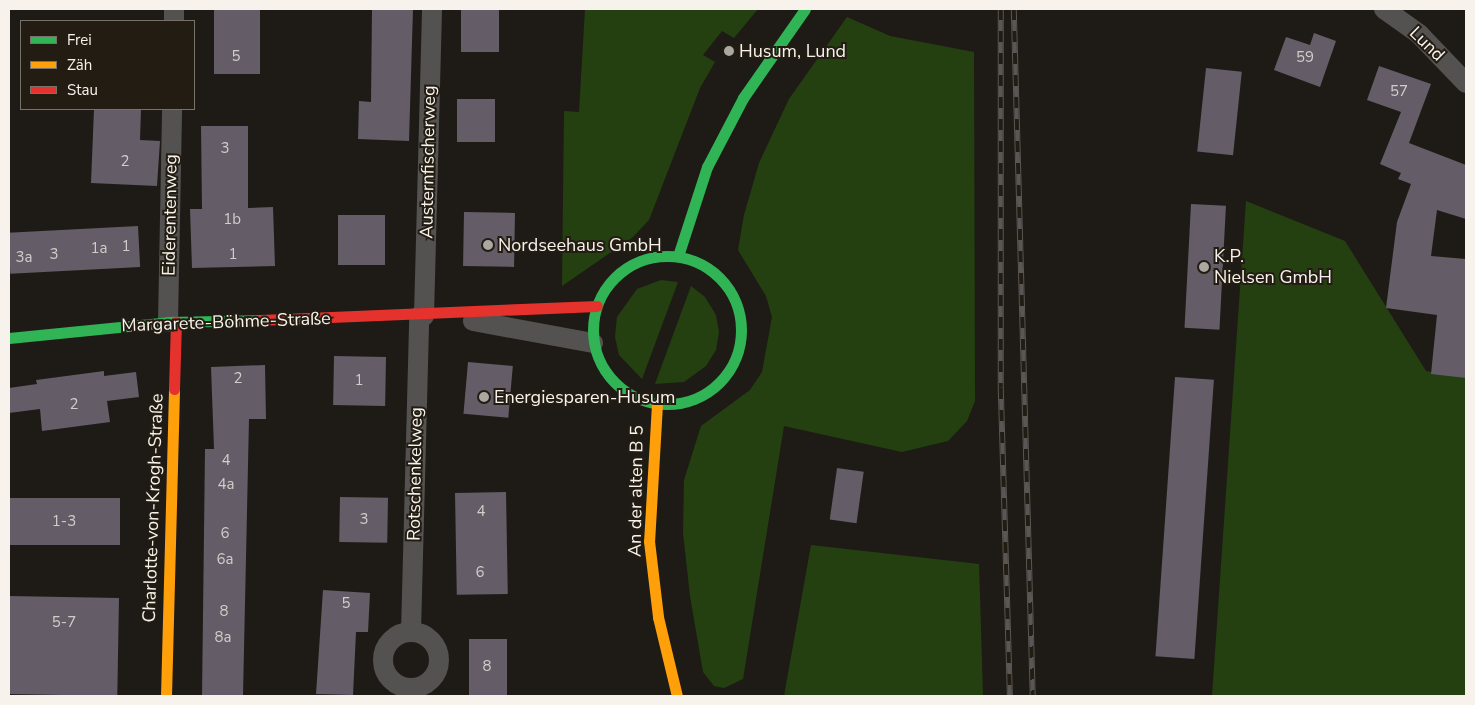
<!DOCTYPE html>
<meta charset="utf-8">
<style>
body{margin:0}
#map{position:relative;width:1475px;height:705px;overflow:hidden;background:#1e1b16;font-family:"Nunito Sans",sans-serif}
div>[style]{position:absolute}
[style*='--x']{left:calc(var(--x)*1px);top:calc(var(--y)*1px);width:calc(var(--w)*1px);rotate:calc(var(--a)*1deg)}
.green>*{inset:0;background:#244010}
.building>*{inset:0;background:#645c66;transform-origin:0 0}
.street>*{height:20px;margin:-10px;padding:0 10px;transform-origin:10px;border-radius:10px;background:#545250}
.street>.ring{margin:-10px;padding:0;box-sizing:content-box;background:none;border:20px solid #545250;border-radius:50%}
.fast>*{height:11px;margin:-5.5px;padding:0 5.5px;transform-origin:5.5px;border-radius:5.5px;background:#30b455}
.fast>.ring{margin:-5.5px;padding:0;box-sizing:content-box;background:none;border:11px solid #30b455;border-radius:50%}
.slow>*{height:11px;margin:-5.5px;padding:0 5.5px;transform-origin:5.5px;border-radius:5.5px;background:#ff9f0a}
.jam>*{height:11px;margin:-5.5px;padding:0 5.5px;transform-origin:5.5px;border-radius:5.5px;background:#e5322d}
.rail>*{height:5.5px;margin-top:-2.75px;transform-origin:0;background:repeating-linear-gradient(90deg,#221c13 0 11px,#595653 0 22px);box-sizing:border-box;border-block:1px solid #595653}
.dots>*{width:14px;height:14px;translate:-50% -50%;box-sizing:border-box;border:2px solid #221c13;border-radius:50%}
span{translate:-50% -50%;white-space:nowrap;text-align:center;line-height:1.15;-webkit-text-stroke:4px #221c13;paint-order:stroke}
.number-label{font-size:15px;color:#d2cdca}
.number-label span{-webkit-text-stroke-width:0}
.street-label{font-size:18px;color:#f7f3ec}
.poi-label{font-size:18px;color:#f7f3ec}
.left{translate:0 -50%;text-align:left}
.frame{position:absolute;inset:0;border:10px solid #f7f3ec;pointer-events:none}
.legend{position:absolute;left:20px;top:20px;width:175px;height:90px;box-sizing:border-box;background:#221c13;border:1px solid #77726a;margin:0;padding:6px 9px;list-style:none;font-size:15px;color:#f7f3ec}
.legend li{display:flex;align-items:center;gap:10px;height:25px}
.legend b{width:25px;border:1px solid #77726a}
</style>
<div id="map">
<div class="green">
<i style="clip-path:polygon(585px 9px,758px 9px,734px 38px,722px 31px,703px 55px,715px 62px,700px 88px,649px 220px,633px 237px,562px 286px,564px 111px,579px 112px)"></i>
<i style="clip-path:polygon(847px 17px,890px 36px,974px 52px,975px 401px,967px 421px,948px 441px,902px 452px,784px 426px,743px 679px,724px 688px,714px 686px,703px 672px,690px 596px,683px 533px,684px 480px,701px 426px,750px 390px,762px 372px,772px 317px,766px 296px,738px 250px,744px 215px,759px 163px,789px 99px)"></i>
<i style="clip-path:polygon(1246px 201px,1345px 241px,1426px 371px,1466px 378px,1466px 696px,1212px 696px)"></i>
<i style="clip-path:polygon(661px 280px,678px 282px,642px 379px,619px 355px,615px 337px,617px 317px,637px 289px)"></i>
<i style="clip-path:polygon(691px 286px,705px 297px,716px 315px,719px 332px,716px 350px,706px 366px,684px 382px,655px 384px)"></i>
<i style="clip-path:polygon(811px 545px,979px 564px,983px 696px,784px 696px)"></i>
</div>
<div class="building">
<i style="left:214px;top:9px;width:46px;height:65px"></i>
<i style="clip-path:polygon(372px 9px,413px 9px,409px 141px,358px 139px,359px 101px,371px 102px)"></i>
<i style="left:461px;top:10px;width:38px;height:42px"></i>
<i style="clip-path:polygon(1314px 33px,1336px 41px,1320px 87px,1274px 70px,1286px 37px,1310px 45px)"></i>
<i style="clip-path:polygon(1379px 66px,1431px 84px,1409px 143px,1466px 165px,1466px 219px,1437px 210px,1431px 256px,1466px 259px,1466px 378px,1431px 374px,1437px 315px,1386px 308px,1397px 222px,1411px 184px,1398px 179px,1401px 173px,1380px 164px,1401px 112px,1367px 100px)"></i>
<i style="left:1206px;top:68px;width:36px;height:84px;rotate:6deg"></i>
<i style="left:457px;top:99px;width:38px;height:43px"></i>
<i style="clip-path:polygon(94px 109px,141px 109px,140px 140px,160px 141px,157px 186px,91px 183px)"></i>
<i style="clip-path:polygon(201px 126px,248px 126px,248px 208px,273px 207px,275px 266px,192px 268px,190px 209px,202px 209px)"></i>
<i style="left:1191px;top:204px;width:35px;height:124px;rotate:3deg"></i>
<i style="left:464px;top:212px;width:51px;height:54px;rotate:1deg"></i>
<i style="left:338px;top:215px;width:47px;height:50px"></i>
<i style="left:138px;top:226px;width:41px;height:130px;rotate:87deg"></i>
<i style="left:334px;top:356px;width:52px;height:49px;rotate:1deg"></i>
<i style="left:468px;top:362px;width:45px;height:52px;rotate:5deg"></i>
<i style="clip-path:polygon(265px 365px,266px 419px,249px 419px,243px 696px,202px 696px,205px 449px,214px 449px,211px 367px)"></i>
<i style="clip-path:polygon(104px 371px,104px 376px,136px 372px,139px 397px,107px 401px,110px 422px,42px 431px,40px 409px,9px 413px,9px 388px,37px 384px,36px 380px)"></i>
<i style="left:1175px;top:377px;width:39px;height:280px;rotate:4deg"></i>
<i style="left:837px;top:468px;width:27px;height:52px;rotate:8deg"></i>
<i style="left:506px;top:492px;width:102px;height:51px;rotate:89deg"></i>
<i style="left:340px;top:497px;width:48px;height:45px;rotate:1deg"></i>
<i style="left:9px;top:498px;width:111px;height:47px"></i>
<i style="clip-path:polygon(323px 590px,370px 593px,368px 632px,356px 632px,353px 695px,316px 694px)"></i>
<i style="left:119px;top:598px;width:98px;height:110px;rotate:91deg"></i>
<i style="left:469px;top:639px;width:38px;height:57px"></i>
</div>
<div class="street">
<i style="--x:1384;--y:9;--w:43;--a:35.5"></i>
<i style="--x:1419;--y:34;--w:68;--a:46.2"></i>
<i style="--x:174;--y:21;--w:12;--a:-90"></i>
<i style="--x:424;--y:316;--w:307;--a:-88.5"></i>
<i style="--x:473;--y:321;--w:122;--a:10.4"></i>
<i style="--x:168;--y:322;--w:213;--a:-88.9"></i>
<i class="ring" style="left:383px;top:632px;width:36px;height:36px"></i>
<i style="--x:411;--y:632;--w:316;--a:-88.5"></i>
</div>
<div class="fast">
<i class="ring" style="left:593px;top:256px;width:137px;height:137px"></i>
<i style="--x:678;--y:256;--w:94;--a:-72"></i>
<i style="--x:707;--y:167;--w:78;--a:-62.4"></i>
<i style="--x:743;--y:98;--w:108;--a:-55.1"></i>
<i style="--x:9;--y:338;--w:160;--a:-5.7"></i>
<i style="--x:168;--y:322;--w:92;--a:-1.2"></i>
</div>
<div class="slow">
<i style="--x:657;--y:404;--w:137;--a:93.3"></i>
<i style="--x:649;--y:541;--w:77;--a:83.2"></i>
<i style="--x:658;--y:617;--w:81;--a:76.5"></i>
<i style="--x:166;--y:696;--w:307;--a:-88.5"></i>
</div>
<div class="jam">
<i style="--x:260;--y:320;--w:337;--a:-2.4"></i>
<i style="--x:174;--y:389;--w:67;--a:-88.3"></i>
</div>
<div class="rail">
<i style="--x:1001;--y:9;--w:379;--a:90"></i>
<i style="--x:1001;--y:388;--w:308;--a:88.3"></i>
<i style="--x:1014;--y:9;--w:687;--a:88.42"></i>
</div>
<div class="dots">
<i style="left:729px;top:51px;background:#aba7a1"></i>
<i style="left:488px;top:245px;background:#aba7a1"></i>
<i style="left:1204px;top:267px;background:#aba7a1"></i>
<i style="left:484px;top:397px;background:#aba7a1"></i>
</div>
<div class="number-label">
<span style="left:236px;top:57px">5</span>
<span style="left:1305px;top:58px">59</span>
<span style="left:1399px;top:92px">57</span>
<span style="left:225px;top:149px">3</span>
<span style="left:125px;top:162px">2</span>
<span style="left:232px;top:220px">1b</span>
<span style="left:126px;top:247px">1</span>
<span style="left:99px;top:249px">1a</span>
<span style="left:54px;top:255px">3</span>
<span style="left:233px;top:255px">1</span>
<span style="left:24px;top:258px">3a</span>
<span style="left:238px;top:379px">2</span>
<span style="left:359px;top:381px">1</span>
<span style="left:74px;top:405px">2</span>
<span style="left:226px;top:461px">4</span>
<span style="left:226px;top:485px">4a</span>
<span style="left:481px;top:512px">4</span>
<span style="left:364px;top:520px">3</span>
<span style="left:64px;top:522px">1-3</span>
<span style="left:225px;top:534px">6</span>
<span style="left:225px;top:560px">6a</span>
<span style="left:480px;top:573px">6</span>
<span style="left:346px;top:604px">5</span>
<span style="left:224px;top:612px">8</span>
<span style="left:64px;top:623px">5-7</span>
<span style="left:223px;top:638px">8a</span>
<span style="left:487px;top:667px">8</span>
</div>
<div class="street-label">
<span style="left:1427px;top:44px;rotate:44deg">Lund</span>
<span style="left:428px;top:162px;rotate:-89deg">Austernfischerweg</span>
<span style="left:170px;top:215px;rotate:-89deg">Eiderentenweg</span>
<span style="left:226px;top:322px;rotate:-2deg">Margarete-Böhme-Straße</span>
<span style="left:415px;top:474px;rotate:-89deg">Rotschenkelweg</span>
<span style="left:636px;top:491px;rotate:-89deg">An der alten B 5</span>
<span style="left:153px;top:508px;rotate:-88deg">Charlotte-von-Krogh-Straße</span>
</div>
<div class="poi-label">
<span class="left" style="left:739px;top:51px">Husum, Lund</span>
<span class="left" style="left:498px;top:245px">Nordseehaus GmbH</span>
<span class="left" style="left:1214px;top:267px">K.P.<br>Nielsen GmbH</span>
<span class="left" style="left:494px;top:397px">Energiesparen-Husum</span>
</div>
<div class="frame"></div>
<ul class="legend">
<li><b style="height:6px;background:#30b455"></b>Frei</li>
<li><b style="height:6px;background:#ff9f0a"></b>Zäh</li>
<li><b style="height:6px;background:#e5322d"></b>Stau</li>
</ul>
</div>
